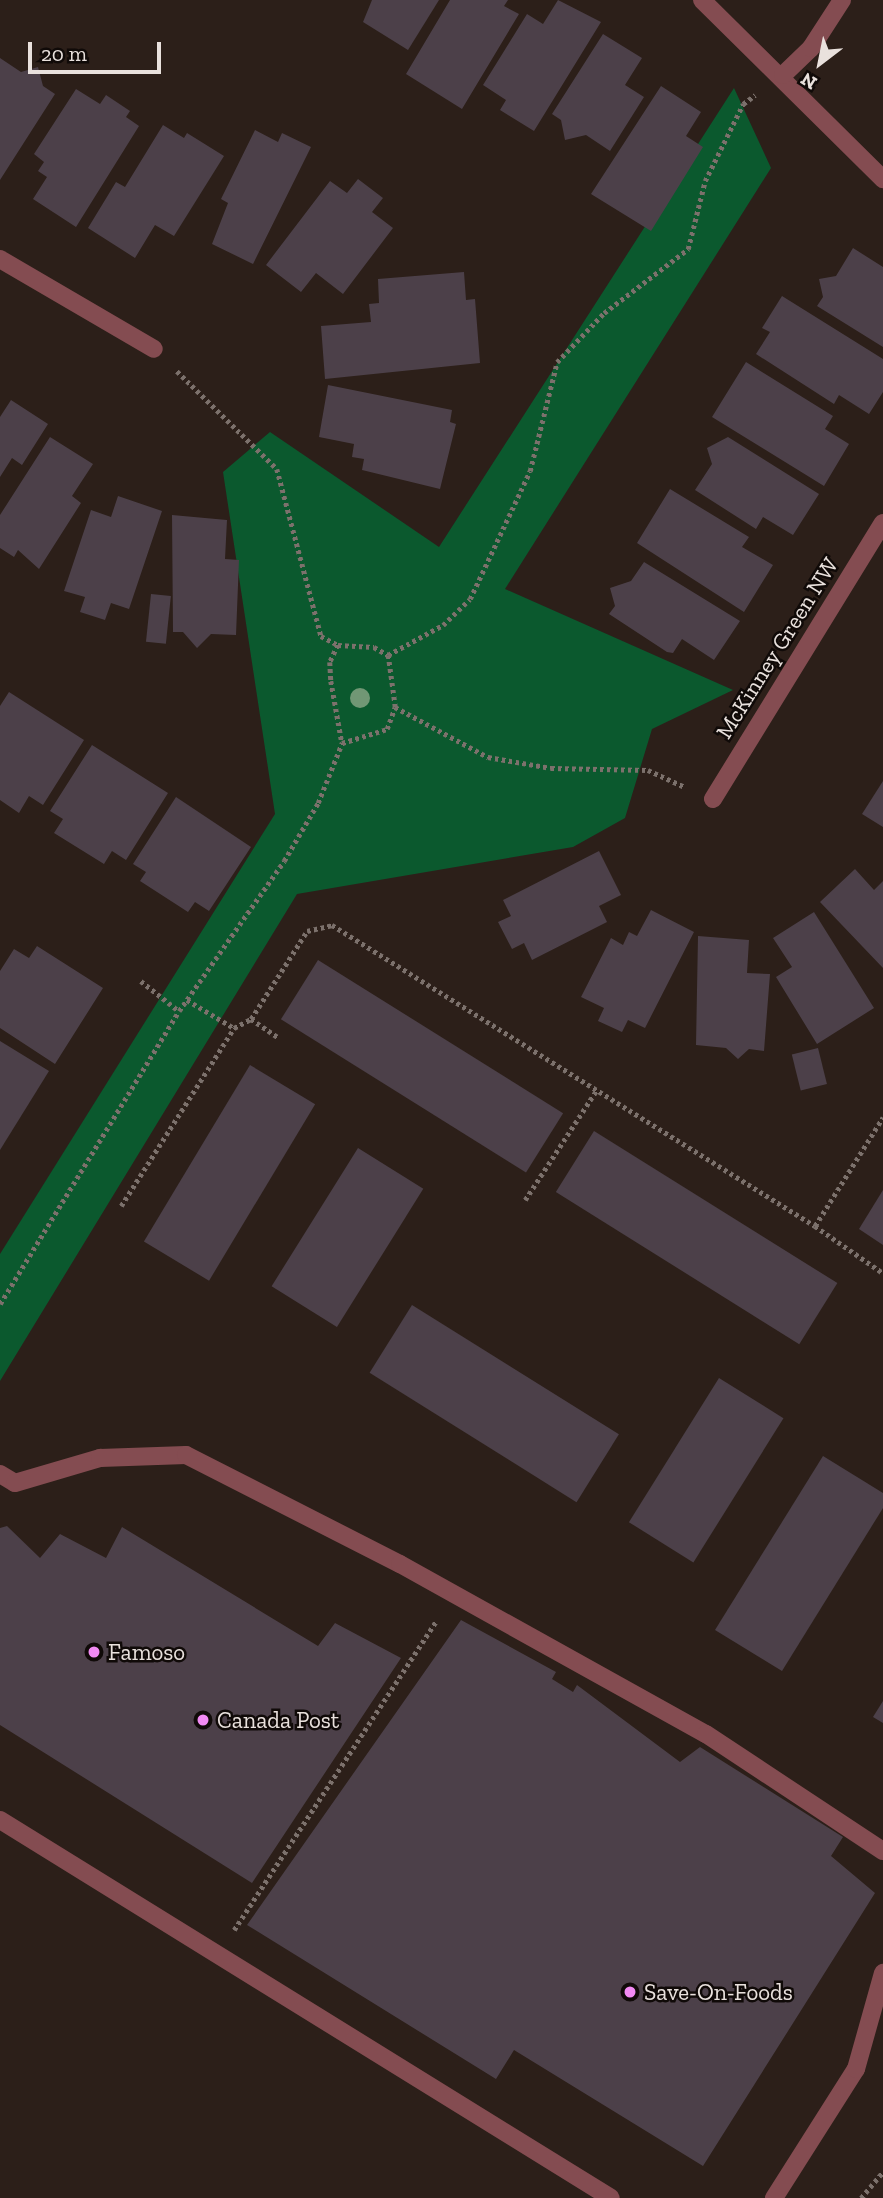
<!DOCTYPE html>
<style>
body{margin:0}
#map{position:relative;width:883px;height:2198px;overflow:hidden;background:#2c1f19;font-family:"Zilla Slab",serif}
div>[style]{position:absolute}
[style*='--x']{left:calc(var(--x)*1px);top:calc(var(--y)*1px);width:calc(var(--w)*1px);rotate:calc(var(--a)*1deg)}
.green>*{inset:0;background:#0b592e}
.building>*{inset:0;background:#4c4049;transform-origin:0 0}
.path>*{height:4.5px;margin-top:-2.25px;transform-origin:0;background:repeating-linear-gradient(90deg,#7c716c 0 3.5px,transparent 0 7px)}
.service>*{height:18px;margin:-9px;padding:0 9px;transform-origin:9px;border-radius:9px;background:#844c51}
.minor>*{height:18px;margin:-9px;padding:0 9px;transform-origin:9px;border-radius:9px;background:#844c51}
.trees>*{width:20px;height:20px;margin:-10px;border-radius:50%;background:#719775}
.dots>*{width:19px;height:19px;translate:-50% -50%;box-sizing:border-box;border:4px solid #100a08;border-radius:50%}
span{translate:-50% -50%;white-space:nowrap;text-align:center;line-height:1.15;-webkit-text-stroke:5px #100a08;paint-order:stroke}
.street-label{font-size:23px;color:#e9e1dd}
.poi-label{font-size:23px;color:#e9e1dd}
.left{translate:0 -50%;text-align:left}
.north{position:absolute;left:785px;top:28px;width:70px;height:70px;-webkit-text-stroke:5px #100a08;paint-order:stroke;rotate:212deg;font-size:19px;font-weight:700;line-height:28px;text-align:center;color:#e9e1dd}
.north::after{content:'';display:block;margin:auto;width:24px;height:32px;background:#e9e1dd;clip-path:polygon(50% 0,100% 100%,50% 72%,0 100%)}
.scale{position:absolute;left:28px;top:42px;width:133px;height:32px;box-sizing:border-box;border:4px solid #e9e1dd;border-top:0;padding-left:9px;font-size:21px;line-height:24px;white-space:nowrap;color:#e9e1dd;-webkit-text-stroke:5px #100a08;paint-order:stroke}
</style>
<div id="map">
<div class="green">
<i style="clip-path:polygon(734px 88px,771px 168px,505px 589px,733px 690px,652px 729px,625px 818px,573px 847px,297px 894px,0 1381px,0 1254px,275px 814px,223px 472px,270px 432px,439px 547px)"></i>
</div>
<div class="building">
<i style="clip-path:polygon(372px 0,439px 0,408px 50px,363px 22px)"></i>
<i style="clip-path:polygon(450px 0,508px 0,504px 6px,519px 14px,462px 109px,406px 74px)"></i>
<i style="clip-path:polygon(558px 0,601px 22px,534px 131px,500px 110px,506px 100px,483px 85px,527px 14px,543px 24px)"></i>
<i style="clip-path:polygon(603px 34px,642px 58px,625px 85px,644px 97px,610px 151px,586px 135px,565px 140px,561px 120px,552px 114px)"></i>
<i style="clip-path:polygon(0 58px,21px 72px,38px 67px,43px 86px,55px 94px,0 180px)"></i>
<i style="clip-path:polygon(661px 86px,701px 112px,686px 136px,703px 147px,651px 231px,591px 194px)"></i>
<i style="clip-path:polygon(76px 89px,100px 104px,106px 95px,130px 111px,126px 117px,139px 126px,76px 227px,33px 199px,47px 177px,38px 171px,44px 162px,34px 154px)"></i>
<i style="clip-path:polygon(163px 125px,184px 138px,187px 133px,224px 156px,174px 236px,155px 225px,135px 258px,88px 228px,116px 182px,125px 187px)"></i>
<i style="clip-path:polygon(255px 130px,278px 142px,282px 133px,311px 147px,253px 264px,212px 244px,228px 203px,221px 199px)"></i>
<i style="clip-path:polygon(358px 179px,383px 198px,372px 212px,393px 228px,343px 294px,316px 273px,301px 292px,266px 265px,330px 181px,347px 193px)"></i>
<i style="clip-path:polygon(853px 248px,883px 267px,883px 347px,817px 306px,823px 297px,819px 279px,836px 276px)"></i>
<i style="clip-path:polygon(464px 272px,466px 300px,475px 299px,480px 363px,325px 379px,321px 326px,371px 322px,369px 304px,379px 303px,378px 279px)"></i>
<i style="clip-path:polygon(782px 296px,883px 359px,883px 392px,869px 414px,839px 395px,834px 404px,756px 354px,770px 332px,762px 328px)"></i>
<i style="clip-path:polygon(746px 362px,833px 416px,825px 429px,849px 444px,824px 486px,712px 417px)"></i>
<i style="clip-path:polygon(328px 385px,452px 410px,450px 422px,456px 424px,440px 489px,362px 470px,364px 459px,352px 457px,354px 444px,319px 437px)"></i>
<i style="clip-path:polygon(11px 400px,48px 424px,22px 465px,12px 458px,0 477px,0 417px)"></i>
<i style="clip-path:polygon(50px 437px,93px 464px,72px 496px,81px 503px,39px 569px,18px 550px,14px 557px,0 548px,0 515px)"></i>
<i style="clip-path:polygon(728px 437px,819px 494px,793px 535px,763px 517px,756px 529px,695px 490px,712px 464px,707px 448px)"></i>
<i style="clip-path:polygon(670px 489px,749px 537px,742px 547px,773px 565px,744px 612px,637px 543px)"></i>
<i style="clip-path:polygon(118px 496px,162px 511px,129px 609px,111px 603px,105px 620px,80px 612px,85px 597px,64px 591px,91px 510px,111px 517px)"></i>
<i style="clip-path:polygon(172px 515px,227px 520px,225px 559px,239px 560px,236px 635px,211px 634px,197px 648px,183px 632px,173px 632px)"></i>
<i style="clip-path:polygon(644px 562px,740px 621px,714px 660px,682px 639px,673px 653px,667px 652px,609px 614px,615px 606px,610px 588px,631px 581px)"></i>
<i style="left:151px;top:594px;width:20px;height:48px;rotate:6deg"></i>
<i style="clip-path:polygon(9px 692px,84px 740px,43px 805px,29px 796px,19px 813px,0 800px,0 706px)"></i>
<i style="clip-path:polygon(92px 745px,168px 793px,126px 860px,112px 851px,104px 864px,54px 833px,63px 819px,50px 811px)"></i>
<i style="clip-path:polygon(883px 781px,883px 827px,862px 814px)"></i>
<i style="clip-path:polygon(176px 797px,251px 847px,209px 911px,195px 902px,188px 912px,140px 881px,146px 872px,133px 864px)"></i>
<i style="clip-path:polygon(599px 851px,621px 895px,599px 906px,607px 922px,532px 960px,524px 943px,512px 949px,498px 922px,511px 916px,503px 900px)"></i>
<i style="clip-path:polygon(855px 869px,874px 890px,883px 881px,883px 968px,820px 902px)"></i>
<i style="clip-path:polygon(651px 910px,694px 932px,645px 1028px,628px 1020px,622px 1032px,598px 1021px,604px 1008px,581px 997px,611px 938px,623px 945px,629px 932px,637px 936px)"></i>
<i style="clip-path:polygon(814px 912px,874px 1008px,817px 1044px,776px 977px,792px 967px,773px 938px)"></i>
<i style="clip-path:polygon(698px 936px,749px 940px,747px 973px,770px 974px,764px 1051px,749px 1049px,738px 1059px,726px 1048px,696px 1045px)"></i>
<i style="clip-path:polygon(37px 946px,103px 988px,55px 1064px,0 1028px,0 971px,14px 949px,29px 958px)"></i>
<i style="left:318px;top:960px;width:289px;height:70px;rotate:32deg"></i>
<i style="clip-path:polygon(0 1041px,49px 1071px,0 1150px)"></i>
<i style="left:818px;top:1048px;width:37px;height:27px;rotate:76deg"></i>
<i style="left:250px;top:1065px;width:76px;height:206px;rotate:31deg"></i>
<i style="left:594px;top:1131px;width:287px;height:72px;rotate:32deg"></i>
<i style="left:358px;top:1148px;width:77px;height:163px;rotate:32deg"></i>
<i style="clip-path:polygon(883px 1190px,883px 1245px,859px 1229px)"></i>
<i style="left:412px;top:1305px;width:244px;height:80px;rotate:32deg"></i>
<i style="left:719px;top:1378px;width:76px;height:170px;rotate:32deg"></i>
<i style="clip-path:polygon(823px 1456px,883px 1493px,883px 1508px,782px 1671px,715px 1630px)"></i>
<i style="clip-path:polygon(7px 1526px,40px 1558px,60px 1534px,106px 1558px,122px 1527px,318px 1646px,335px 1623px,401px 1658px,252px 1883px,0 1725px,0 1528px)"></i>
<i style="clip-path:polygon(461px 1620px,556px 1672px,552px 1679px,573px 1692px,577px 1685px,680px 1762px,700px 1747px,843px 1837px,831px 1856px,875px 1893px,703px 2166px,514px 2050px,496px 2079px,247px 1925px)"></i>
<i style="clip-path:polygon(883px 1701px,883px 1723px,873px 1717px)"></i>
</div>
<div class="path">
<i style="--x:177;--y:371;--w:140;--a:44.4"></i>
<i style="--x:277;--y:469;--w:173;--a:75.2"></i>
<i style="--x:321;--y:636;--w:19;--a:28"></i>
<i style="--x:338;--y:645;--w:36;--a:3"></i>
<i style="--x:374;--y:647;--w:16;--a:30"></i>
<i style="--x:338;--y:645;--w:19;--a:115"></i>
<i style="--x:330;--y:662;--w:19;--a:87"></i>
<i style="--x:331;--y:681;--w:63;--a:79.9"></i>
<i style="--x:388;--y:655;--w:63;--a:-28.6"></i>
<i style="--x:443;--y:625;--w:37;--a:-44"></i>
<i style="--x:470;--y:599;--w:141;--a:-64.9"></i>
<i style="--x:530;--y:471;--w:112;--a:-76.1"></i>
<i style="--x:557;--y:362;--w:68;--a:-46.2"></i>
<i style="--x:604;--y:313;--w:106;--a:-37.3"></i>
<i style="--x:688;--y:249;--w:70;--a:-76"></i>
<i style="--x:705;--y:181;--w:86;--a:-63.7"></i>
<i style="--x:743;--y:104;--w:15;--a:-37"></i>
<i style="--x:395;--y:707;--w:106;--a:28.3"></i>
<i style="--x:488;--y:757;--w:64;--a:9.9"></i>
<i style="--x:551;--y:768;--w:97;--a:1.2"></i>
<i style="--x:648;--y:770;--w:41;--a:24.7"></i>
<i style="--x:141;--y:981;--w:48;--a:38.3"></i>
<i style="--x:187;--y:1000;--w:55;--a:30.8"></i>
<i style="--x:251;--y:1019;--w:32;--a:34"></i>
<i style="--x:525;--y:1200;--w:130;--a:-56.9"></i>
<i style="--x:121;--y:1206;--w:211;--a:-57.6"></i>
<i style="--x:234;--y:1028;--w:19;--a:-28"></i>
<i style="--x:251;--y:1019;--w:104;--a:-57.5"></i>
<i style="--x:307;--y:931;--w:26;--a:-13"></i>
<i style="--x:332;--y:925;--w:569;--a:31.93"></i>
<i style="--x:815;--y:1226;--w:128;--a:-58"></i>
<i style="--x:815;--y:1226;--w:83;--a:34.7"></i>
<i style="--x:0;--y:1304;--w:343;--a:-58.6"></i>
<i style="--x:179;--y:1011;--w:183;--a:-55"></i>
<i style="--x:284;--y:861;--w:67;--a:-59.6"></i>
<i style="--x:318;--y:803;--w:65;--a:-68.2"></i>
<i style="--x:342;--y:743;--w:47;--a:-17.3"></i>
<i style="--x:387;--y:729;--w:23;--a:-70"></i>
<i style="--x:395;--y:707;--w:52;--a:-97.7"></i>
<i style="--x:234;--y:1930;--w:369;--a:-56.8"></i>
<i style="--x:861;--y:2198;--w:34;--a:-50"></i>
</div>
<div class="service">
<i style="--x:0;--y:1474;--w:17;--a:31"></i>
<i style="--x:15;--y:1483;--w:89;--a:-16.4"></i>
<i style="--x:100;--y:1458;--w:86;--a:-2"></i>
<i style="--x:186;--y:1455;--w:240;--a:27"></i>
<i style="--x:400;--y:1564;--w:350;--a:29.1"></i>
<i style="--x:706;--y:1734;--w:212;--a:33.5"></i>
<i style="--x:0;--y:1820;--w:718;--a:31.74"></i>
<i style="--x:774;--y:2198;--w:153;--a:-57.6"></i>
<i style="--x:856;--y:2069;--w:100;--a:-74.3"></i>
</div>
<div class="minor">
<i style="--x:702;--y:0;--w:255;--a:44.7"></i>
<i style="--x:783;--y:75;--w:39;--a:-44"></i>
<i style="--x:811;--y:48;--w:57;--a:-57.1"></i>
<i style="--x:0;--y:259;--w:178;--a:30.3"></i>
<i style="--x:713;--y:799;--w:324;--a:-58.4"></i>
</div>
<div class="trees">
<i style="left:360px;top:698px"></i>
</div>
<div class="dots">
<i style="left:94px;top:1652px;background:#f28af3"></i>
<i style="left:203px;top:1720px;background:#f28af3"></i>
<i style="left:630px;top:1992px;background:#f28af3"></i>
</div>
<div class="street-label">
<span style="left:777px;top:648px;rotate:-58deg">McKinney Green NW</span>
</div>
<div class="poi-label">
<span class="left" style="left:108px;top:1652px">Famoso</span>
<span class="left" style="left:217px;top:1720px">Canada Post</span>
<span class="left" style="left:644px;top:1992px">Save-On-Foods</span>
</div>
<div class="north">N</div>
<div class="scale">20 m</div>
</div>
